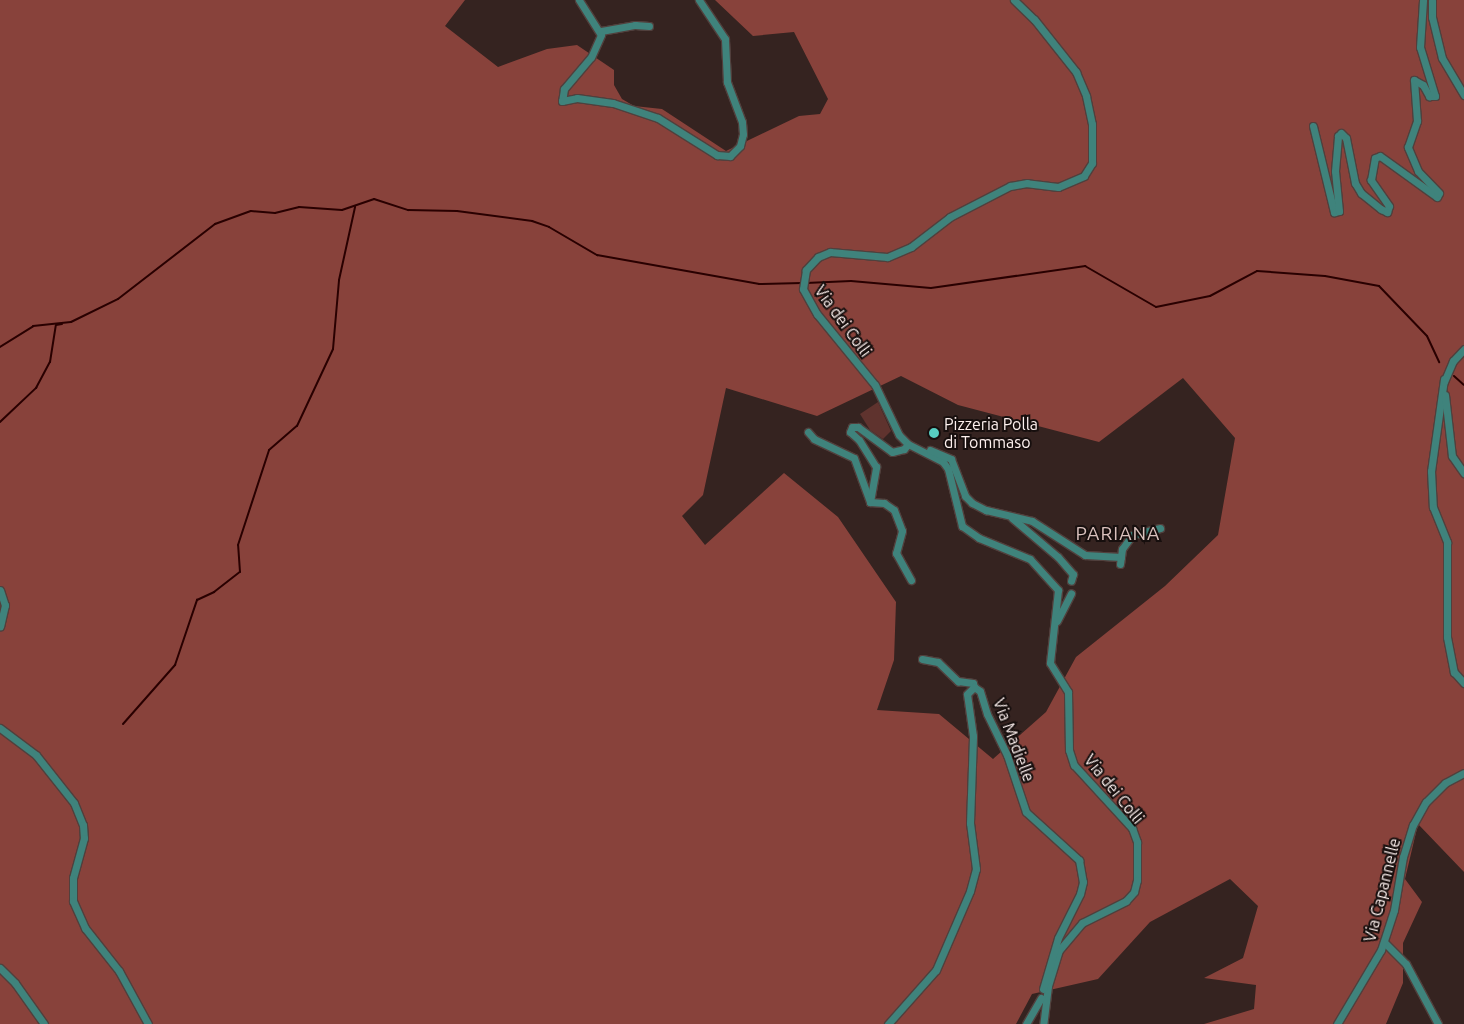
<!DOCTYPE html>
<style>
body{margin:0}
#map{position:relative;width:1464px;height:1024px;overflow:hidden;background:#352320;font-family:Ubuntu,sans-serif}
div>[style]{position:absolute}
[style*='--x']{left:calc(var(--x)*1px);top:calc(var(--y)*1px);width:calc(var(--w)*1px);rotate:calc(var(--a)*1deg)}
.green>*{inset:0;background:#5f332e}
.forest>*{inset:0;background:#88423b}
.stream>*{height:2px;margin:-1px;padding:0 1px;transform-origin:1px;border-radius:1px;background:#290000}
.roads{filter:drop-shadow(1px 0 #51403d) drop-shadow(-1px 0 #51403d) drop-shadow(0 1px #51403d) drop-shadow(0 -1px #51403d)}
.minor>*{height:7px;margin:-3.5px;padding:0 3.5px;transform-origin:3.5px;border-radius:3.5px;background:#3f837c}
.dots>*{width:14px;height:14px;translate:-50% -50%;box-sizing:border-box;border:2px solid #170f0e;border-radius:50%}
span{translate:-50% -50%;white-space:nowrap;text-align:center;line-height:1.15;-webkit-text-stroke:4px #170f0e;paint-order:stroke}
.street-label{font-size:16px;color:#fef1ef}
.poi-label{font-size:16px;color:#fef1ef}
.left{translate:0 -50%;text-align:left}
.quarter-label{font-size:19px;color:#dac1bd;letter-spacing:1px}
</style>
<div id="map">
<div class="green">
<i style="clip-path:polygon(878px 402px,891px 431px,883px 439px,870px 430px,860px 414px)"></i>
</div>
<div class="forest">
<i style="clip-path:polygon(evenodd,0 0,465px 0,445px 26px,498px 67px,547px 49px,577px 45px,614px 70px,614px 85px,622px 99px,634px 106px,662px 109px,726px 151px,799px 116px,820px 114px,828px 99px,794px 32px,753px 36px,715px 0,1464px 0,1464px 872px,1418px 824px,1405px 879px,1422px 902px,1403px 943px,1403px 983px,1386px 1024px,1204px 1024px,1254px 1009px,1256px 985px,1204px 978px,1243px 958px,1258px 906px,1230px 879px,1150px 922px,1098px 979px,1032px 994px,1016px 1024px,0 1024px,0 0,901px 376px,958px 405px,1099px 442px,1183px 378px,1235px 438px,1218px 535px,1165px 586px,1076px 657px,1046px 712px,993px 759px,939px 714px,877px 710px,894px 660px,896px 602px,838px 517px,784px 473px,705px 545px,682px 516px,703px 495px,726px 388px,817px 416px,901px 376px)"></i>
</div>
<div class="stream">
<i style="--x:806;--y:283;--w:45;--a:-2.5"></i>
<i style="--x:851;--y:281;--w:80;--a:5"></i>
<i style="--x:931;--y:288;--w:156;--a:-8.1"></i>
<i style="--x:1085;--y:266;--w:82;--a:30"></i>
<i style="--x:1156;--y:307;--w:55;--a:-11.5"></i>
<i style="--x:1210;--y:296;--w:53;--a:-28"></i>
<i style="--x:1257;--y:271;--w:68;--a:4.2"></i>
<i style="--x:1325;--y:276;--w:55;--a:10.5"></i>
<i style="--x:1379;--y:286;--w:69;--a:46.2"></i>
<i style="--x:1427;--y:336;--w:29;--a:65"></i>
<i style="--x:0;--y:347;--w:39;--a:-32"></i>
<i style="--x:33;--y:326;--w:38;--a:-6"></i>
<i style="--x:71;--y:322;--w:52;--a:-26.1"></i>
<i style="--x:118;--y:299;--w:123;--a:-37.7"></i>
<i style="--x:215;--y:224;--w:38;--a:-20"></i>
<i style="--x:251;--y:211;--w:24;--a:5"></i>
<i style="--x:275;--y:213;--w:25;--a:-14"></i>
<i style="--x:299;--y:207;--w:43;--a:4"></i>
<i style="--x:342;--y:210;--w:34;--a:-19"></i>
<i style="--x:374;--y:199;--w:36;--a:18"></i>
<i style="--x:408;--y:210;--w:49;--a:1.2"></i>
<i style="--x:457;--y:211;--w:76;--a:7.6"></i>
<i style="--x:532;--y:221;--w:18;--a:19"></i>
<i style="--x:549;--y:227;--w:56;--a:30.3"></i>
<i style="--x:597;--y:255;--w:165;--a:10.1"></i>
<i style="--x:759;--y:284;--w:43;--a:-1.3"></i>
<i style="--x:1454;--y:376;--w:13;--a:42"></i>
<i style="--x:0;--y:422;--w:50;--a:-43.4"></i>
<i style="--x:36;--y:388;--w:30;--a:-62"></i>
<i style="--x:50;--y:362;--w:37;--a:-81"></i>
<i style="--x:56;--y:325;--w:6;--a:-9"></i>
<i style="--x:123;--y:724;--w:79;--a:-48.6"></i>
<i style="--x:175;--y:665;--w:69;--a:-71.3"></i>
<i style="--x:197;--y:600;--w:19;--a:-25"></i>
<i style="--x:214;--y:592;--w:33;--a:-38"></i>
<i style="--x:240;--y:572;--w:27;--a:-94"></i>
<i style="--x:238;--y:545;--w:100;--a:-71.9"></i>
<i style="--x:269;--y:450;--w:37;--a:-41"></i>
<i style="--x:297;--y:426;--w:85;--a:-64.9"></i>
<i style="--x:333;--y:349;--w:69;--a:-85"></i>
<i style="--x:339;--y:280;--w:75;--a:-77.6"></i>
</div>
<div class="roads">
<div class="minor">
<i style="--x:579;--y:0;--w:41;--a:57.8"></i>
<i style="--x:601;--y:35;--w:24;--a:114"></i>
<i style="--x:591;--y:57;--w:42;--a:130.2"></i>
<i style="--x:564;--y:89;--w:12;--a:99"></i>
<i style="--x:562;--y:101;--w:15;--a:-11"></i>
<i style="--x:577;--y:98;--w:36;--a:8"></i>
<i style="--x:613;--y:103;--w:47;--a:18.4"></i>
<i style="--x:658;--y:118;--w:70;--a:32.1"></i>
<i style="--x:717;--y:155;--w:13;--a:4"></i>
<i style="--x:730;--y:156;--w:14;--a:-45"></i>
<i style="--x:740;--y:146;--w:12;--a:-76"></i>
<i style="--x:743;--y:134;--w:12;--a:-95"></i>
<i style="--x:742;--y:122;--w:43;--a:-110.6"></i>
<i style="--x:727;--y:82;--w:43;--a:-92.7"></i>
<i style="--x:725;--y:39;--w:47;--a:-123.7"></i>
<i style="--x:1014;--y:0;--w:28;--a:44"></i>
<i style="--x:1034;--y:19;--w:68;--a:51.6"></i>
<i style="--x:1076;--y:72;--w:26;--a:67"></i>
<i style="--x:1086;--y:96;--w:29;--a:78"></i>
<i style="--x:1092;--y:124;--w:39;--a:90"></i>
<i style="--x:1092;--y:163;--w:15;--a:122"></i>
<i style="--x:1084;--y:176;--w:28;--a:157"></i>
<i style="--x:1058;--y:187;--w:31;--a:-173"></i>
<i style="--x:1027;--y:183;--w:17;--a:170"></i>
<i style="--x:1010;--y:186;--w:68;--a:152.7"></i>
<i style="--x:950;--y:217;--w:49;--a:142.4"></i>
<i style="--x:911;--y:247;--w:26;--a:157"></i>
<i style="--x:887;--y:257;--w:57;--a:-175"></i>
<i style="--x:830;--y:252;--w:13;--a:157"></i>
<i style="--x:818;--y:257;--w:18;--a:133"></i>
<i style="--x:806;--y:270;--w:19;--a:99"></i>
<i style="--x:803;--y:289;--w:29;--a:61"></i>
<i style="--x:817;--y:314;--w:92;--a:50.8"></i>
<i style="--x:875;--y:385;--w:55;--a:64.4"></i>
<i style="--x:899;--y:435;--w:13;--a:45"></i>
<i style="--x:908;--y:444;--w:39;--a:27"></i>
<i style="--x:943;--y:462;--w:9;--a:54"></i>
<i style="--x:948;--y:469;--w:59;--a:76.2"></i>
<i style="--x:962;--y:526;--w:21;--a:35"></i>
<i style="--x:979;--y:538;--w:55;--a:22.4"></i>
<i style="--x:1030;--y:559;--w:42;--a:47.9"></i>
<i style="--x:1058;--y:590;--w:73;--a:96.3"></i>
<i style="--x:1050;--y:663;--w:34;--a:58"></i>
<i style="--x:1068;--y:692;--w:58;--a:89"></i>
<i style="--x:1069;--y:750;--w:16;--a:72"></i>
<i style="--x:1074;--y:765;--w:86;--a:47.4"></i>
<i style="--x:1132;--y:828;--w:15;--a:70"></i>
<i style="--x:1137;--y:842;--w:38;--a:90"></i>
<i style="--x:1137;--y:880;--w:12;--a:104"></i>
<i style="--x:1134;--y:892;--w:12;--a:132"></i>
<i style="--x:1126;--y:901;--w:49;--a:153.4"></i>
<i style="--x:1082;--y:923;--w:35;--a:130"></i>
<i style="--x:1059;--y:950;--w:38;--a:107"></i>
<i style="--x:1048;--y:986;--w:38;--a:97"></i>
<i style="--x:1432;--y:0;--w:17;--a:90"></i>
<i style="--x:1432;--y:17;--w:42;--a:76.3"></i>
<i style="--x:1442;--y:58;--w:43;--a:59.3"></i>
<i style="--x:601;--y:31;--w:35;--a:-10"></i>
<i style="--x:635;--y:25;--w:14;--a:4"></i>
<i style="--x:1313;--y:126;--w:89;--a:76.3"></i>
<i style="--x:1334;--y:212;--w:5;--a:-11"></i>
<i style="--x:1339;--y:211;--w:40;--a:-95.7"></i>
<i style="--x:1335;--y:171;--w:35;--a:-85"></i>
<i style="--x:1338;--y:136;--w:4;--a:-45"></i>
<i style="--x:1341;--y:133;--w:7;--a:45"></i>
<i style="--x:1346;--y:138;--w:46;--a:78.7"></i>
<i style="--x:1355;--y:183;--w:12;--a:59"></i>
<i style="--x:1361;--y:193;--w:26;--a:39"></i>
<i style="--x:1381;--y:209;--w:7;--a:27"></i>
<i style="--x:1387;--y:212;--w:6;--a:-72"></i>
<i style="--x:1389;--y:206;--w:32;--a:-125"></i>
<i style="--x:1371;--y:180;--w:22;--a:-80"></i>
<i style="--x:1375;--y:158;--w:5;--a:-22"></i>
<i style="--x:1380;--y:156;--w:70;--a:35.7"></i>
<i style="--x:1437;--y:197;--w:4;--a:-63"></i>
<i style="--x:1439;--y:193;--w:30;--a:-134"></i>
<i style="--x:1418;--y:171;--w:26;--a:-113"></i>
<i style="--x:1408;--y:147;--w:28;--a:-71"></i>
<i style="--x:1417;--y:121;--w:41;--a:-94.2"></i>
<i style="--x:1414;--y:80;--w:10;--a:29"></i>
<i style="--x:1423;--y:85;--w:13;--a:61"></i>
<i style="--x:1429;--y:96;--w:6;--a:0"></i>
<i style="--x:1435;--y:96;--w:51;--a:-107"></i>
<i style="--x:1420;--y:47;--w:47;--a:-86.3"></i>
<i style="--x:1444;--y:379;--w:93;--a:98"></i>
<i style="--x:1431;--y:471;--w:36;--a:87"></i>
<i style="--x:1433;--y:507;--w:38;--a:68"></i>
<i style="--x:1447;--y:542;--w:95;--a:90"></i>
<i style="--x:1447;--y:637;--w:36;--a:79"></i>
<i style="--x:1454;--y:672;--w:15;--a:48"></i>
<i style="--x:1444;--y:382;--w:23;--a:-67"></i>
<i style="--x:1453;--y:361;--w:16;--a:-47"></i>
<i style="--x:1445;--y:395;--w:61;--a:83.5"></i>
<i style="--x:1452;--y:456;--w:21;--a:55"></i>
<i style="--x:808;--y:432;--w:9;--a:49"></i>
<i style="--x:814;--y:439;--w:44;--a:25.4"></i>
<i style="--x:854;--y:458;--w:47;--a:70"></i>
<i style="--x:930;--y:450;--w:23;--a:23"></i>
<i style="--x:951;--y:459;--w:40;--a:69"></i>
<i style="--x:965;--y:496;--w:10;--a:45"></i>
<i style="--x:972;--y:503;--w:16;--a:27"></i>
<i style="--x:986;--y:510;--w:47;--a:13.4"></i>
<i style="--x:1032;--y:521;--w:63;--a:32.7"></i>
<i style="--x:1085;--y:555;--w:36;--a:3"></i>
<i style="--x:1121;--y:557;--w:8;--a:-83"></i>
<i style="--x:1122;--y:549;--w:17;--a:-54"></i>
<i style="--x:1132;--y:535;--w:29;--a:-14"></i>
<i style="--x:870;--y:502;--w:36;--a:-80"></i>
<i style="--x:876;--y:467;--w:32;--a:-122"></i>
<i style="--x:859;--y:440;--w:12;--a:-138"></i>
<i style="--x:850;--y:432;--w:5;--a:-68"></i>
<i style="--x:852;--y:427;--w:6;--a:0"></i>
<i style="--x:858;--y:427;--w:42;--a:36.3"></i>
<i style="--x:892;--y:452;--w:12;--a:-14"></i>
<i style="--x:904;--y:449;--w:6;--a:-51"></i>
<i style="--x:870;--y:502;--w:14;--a:4"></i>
<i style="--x:884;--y:503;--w:12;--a:35"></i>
<i style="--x:894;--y:510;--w:22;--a:69"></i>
<i style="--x:902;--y:531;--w:23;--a:105"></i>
<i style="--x:896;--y:553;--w:31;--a:61"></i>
<i style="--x:1012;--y:518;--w:60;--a:40.3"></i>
<i style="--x:1058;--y:557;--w:23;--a:49"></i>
<i style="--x:1073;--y:574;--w:7;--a:106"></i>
<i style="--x:1120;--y:564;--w:7;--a:-82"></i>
<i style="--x:0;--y:590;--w:16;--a:72"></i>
<i style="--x:5;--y:605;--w:22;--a:103"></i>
<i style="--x:1057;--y:621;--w:31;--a:-63"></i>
<i style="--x:922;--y:659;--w:16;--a:11"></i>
<i style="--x:938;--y:662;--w:28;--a:44"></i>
<i style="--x:958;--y:681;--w:15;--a:8"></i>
<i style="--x:973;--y:683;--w:4;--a:76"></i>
<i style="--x:974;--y:687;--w:7;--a:34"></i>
<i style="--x:980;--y:691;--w:24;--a:73"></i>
<i style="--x:987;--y:714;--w:46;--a:64"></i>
<i style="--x:1007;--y:755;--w:60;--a:71.6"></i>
<i style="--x:1026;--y:812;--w:72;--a:42.2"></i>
<i style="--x:1079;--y:860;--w:22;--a:80"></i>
<i style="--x:1083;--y:882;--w:12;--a:104"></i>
<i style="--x:1080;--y:894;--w:49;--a:116.6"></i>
<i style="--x:1058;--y:938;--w:53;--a:106.4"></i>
<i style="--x:0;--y:728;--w:45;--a:36.9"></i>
<i style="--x:36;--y:755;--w:61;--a:51.6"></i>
<i style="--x:74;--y:803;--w:24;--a:68"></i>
<i style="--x:83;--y:825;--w:13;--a:86"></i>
<i style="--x:84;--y:838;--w:41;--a:105.4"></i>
<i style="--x:73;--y:878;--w:23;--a:90"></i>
<i style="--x:73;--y:901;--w:30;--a:66"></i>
<i style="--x:85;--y:928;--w:55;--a:51.7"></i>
<i style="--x:119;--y:971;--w:60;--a:61.3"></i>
<i style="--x:1384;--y:942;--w:31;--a:45"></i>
<i style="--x:1406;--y:964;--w:68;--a:61.9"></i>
<i style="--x:0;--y:968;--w:21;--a:45"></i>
<i style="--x:15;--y:983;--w:50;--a:54.7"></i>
<i style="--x:888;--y:1024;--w:72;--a:-48.4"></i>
<i style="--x:936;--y:970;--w:86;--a:-66.7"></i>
<i style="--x:970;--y:891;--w:23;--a:-75"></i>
<i style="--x:976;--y:869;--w:46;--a:-97.4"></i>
<i style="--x:970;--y:823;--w:87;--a:-88"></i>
<i style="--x:973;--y:736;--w:42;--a:-98.1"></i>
<i style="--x:967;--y:694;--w:10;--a:-45"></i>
<i style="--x:1026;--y:1024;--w:30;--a:-60"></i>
<i style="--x:1337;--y:1024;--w:86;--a:-59.3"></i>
<i style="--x:1381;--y:950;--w:42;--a:-72"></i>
<i style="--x:1394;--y:910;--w:54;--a:-80.4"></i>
<i style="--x:1403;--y:857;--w:34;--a:-73"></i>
<i style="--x:1413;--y:825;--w:26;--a:-61"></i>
<i style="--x:1426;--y:802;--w:27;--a:-45"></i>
<i style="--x:1445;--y:783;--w:21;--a:-28"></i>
</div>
</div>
<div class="dots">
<i style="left:934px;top:433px;background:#57cec2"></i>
</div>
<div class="street-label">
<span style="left:843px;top:321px;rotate:54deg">Via dei Colli</span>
<span style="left:1014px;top:740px;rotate:69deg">Via Madielle</span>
<span style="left:1114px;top:789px;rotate:51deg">Via dei Colli</span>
<span style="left:1382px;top:890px;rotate:-76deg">Via Capannelle</span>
</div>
<div class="poi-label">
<span class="left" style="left:944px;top:433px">Pizzeria Polla<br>di Tommaso</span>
</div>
<div class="quarter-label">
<span style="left:1118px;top:534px">PARIANA</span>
</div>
</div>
